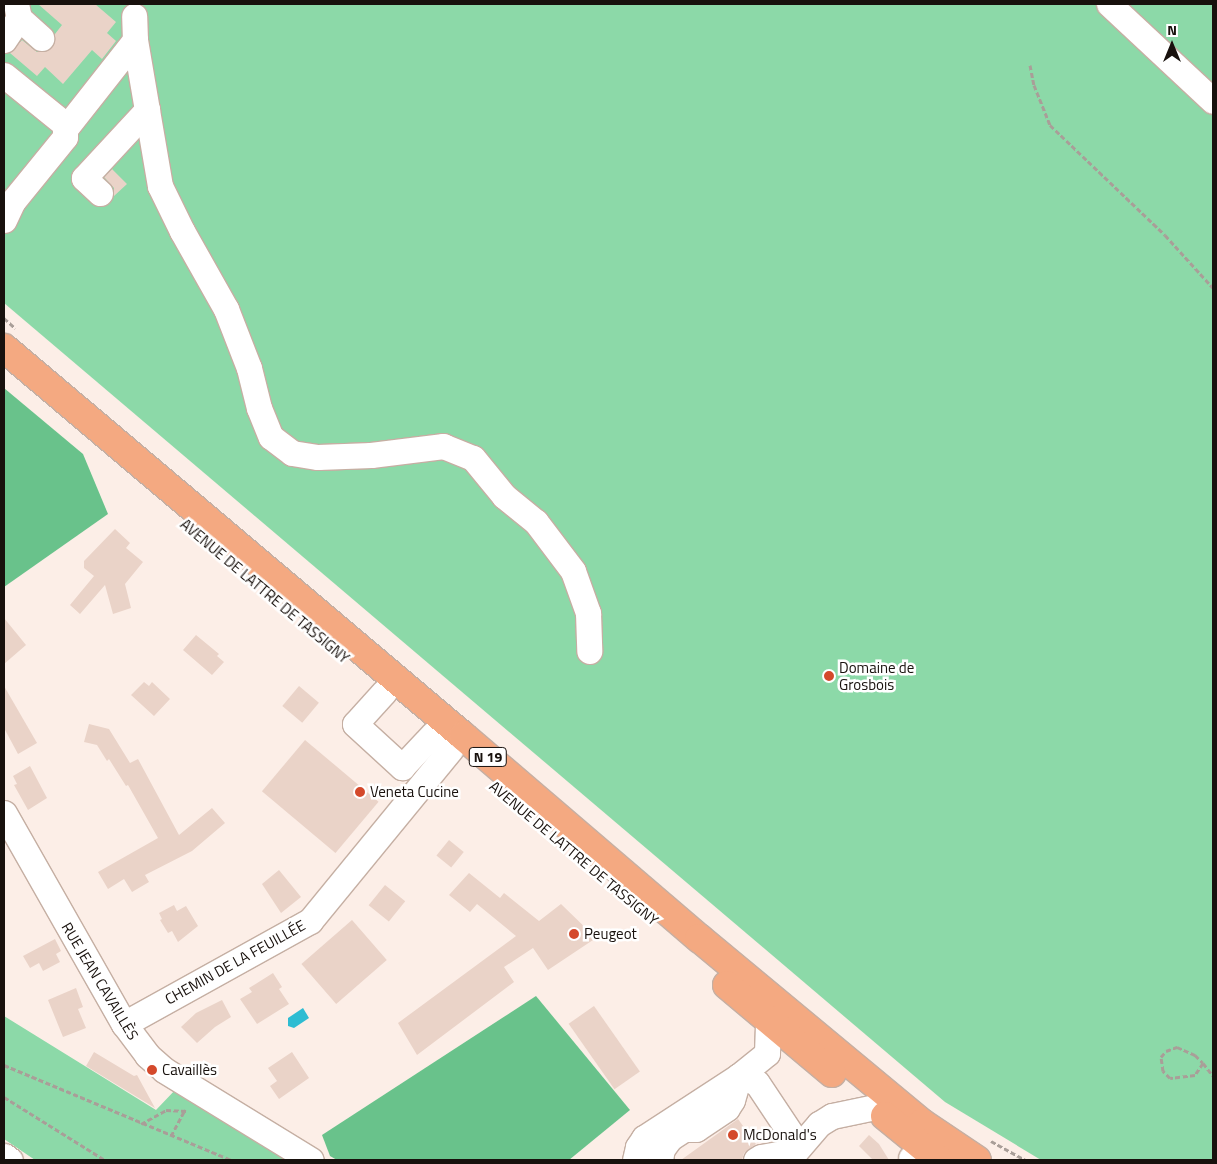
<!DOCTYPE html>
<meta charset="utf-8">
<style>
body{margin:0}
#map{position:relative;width:1217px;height:1164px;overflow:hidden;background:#fceee7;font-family:"Titillium Web",sans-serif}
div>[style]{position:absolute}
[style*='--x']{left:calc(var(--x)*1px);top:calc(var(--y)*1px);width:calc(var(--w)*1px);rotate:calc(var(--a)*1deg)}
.green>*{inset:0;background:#8cd9a8}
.forest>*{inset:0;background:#69c28b}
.water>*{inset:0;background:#2ebcd2}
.building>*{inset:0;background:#ead3c8;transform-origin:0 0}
.path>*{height:3px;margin-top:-1.5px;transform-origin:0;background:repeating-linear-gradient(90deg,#a99e98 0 5px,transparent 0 7.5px)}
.roads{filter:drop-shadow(1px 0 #c5afa3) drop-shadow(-1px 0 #c5afa3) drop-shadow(0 1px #c5afa3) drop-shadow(0 -1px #c5afa3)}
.minor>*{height:25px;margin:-12.5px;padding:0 12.5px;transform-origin:12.5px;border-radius:12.5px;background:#fff}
.major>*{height:28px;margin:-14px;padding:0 14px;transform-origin:14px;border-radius:14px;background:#f4a981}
.dots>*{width:14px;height:14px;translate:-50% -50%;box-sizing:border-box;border:2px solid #fff;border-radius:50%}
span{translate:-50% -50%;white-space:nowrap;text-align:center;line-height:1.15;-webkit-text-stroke:5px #fff;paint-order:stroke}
.shield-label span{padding:1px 4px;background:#fff;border:1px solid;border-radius:4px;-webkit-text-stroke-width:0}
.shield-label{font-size:14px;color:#18110d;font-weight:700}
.street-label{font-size:15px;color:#18110d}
.poi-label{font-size:15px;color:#18110d}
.left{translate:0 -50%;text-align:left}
.frame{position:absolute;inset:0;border:5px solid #18110d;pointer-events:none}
.north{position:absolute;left:1147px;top:20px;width:50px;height:50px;-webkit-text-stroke:4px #fff;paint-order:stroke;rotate:0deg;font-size:14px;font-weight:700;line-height:20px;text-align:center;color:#18110d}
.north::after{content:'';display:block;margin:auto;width:18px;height:22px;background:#18110d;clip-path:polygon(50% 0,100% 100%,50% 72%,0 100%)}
</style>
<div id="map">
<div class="green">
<i style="clip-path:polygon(4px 4px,1213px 4px,1213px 1160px,1041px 1160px,945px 1102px,4px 303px)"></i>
<i style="clip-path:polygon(4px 1016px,156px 1110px,177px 1088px,296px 1160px,35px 1160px,4px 1139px)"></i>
</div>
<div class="forest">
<i style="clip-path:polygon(4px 388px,83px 454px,108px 514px,4px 587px)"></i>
<i style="clip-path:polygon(536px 996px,630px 1110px,569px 1160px,337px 1160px,330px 1156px,322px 1135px)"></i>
</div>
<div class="water">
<i style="clip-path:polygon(303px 1008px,309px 1018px,294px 1028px,288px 1026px,288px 1018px)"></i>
</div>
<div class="building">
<i style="clip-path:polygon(38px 4px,95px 4px,116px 22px,107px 33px,116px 41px,102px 59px,92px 50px,63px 84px,45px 67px,37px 76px,10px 53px,22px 40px,37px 52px,46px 51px,52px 47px,55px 41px,55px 34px,62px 25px)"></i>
<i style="clip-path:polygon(112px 169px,127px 184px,114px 196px,114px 188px,104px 177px)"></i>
<i style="clip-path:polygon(115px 529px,130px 543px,126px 548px,143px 562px,125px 584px,131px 608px,113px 614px,105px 585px,80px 614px,70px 605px,94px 576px,84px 568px,84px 561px)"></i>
<i style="clip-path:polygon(4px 618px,26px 645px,4px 664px)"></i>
<i style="clip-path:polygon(196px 635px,219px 654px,217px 656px,224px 662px,212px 675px,183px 650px)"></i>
<i style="clip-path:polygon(144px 682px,149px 686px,152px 682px,170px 699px,154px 716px,131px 695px)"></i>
<i style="clip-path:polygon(4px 686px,37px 743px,18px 754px,4px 728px)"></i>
<i style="left:299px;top:686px;width:26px;height:26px;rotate:40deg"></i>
<i style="clip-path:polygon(89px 724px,109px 729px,130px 763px,138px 759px,179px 835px,212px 808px,225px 823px,192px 851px,145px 875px,149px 882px,132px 892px,124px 879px,108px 889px,98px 872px,158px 838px,128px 785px,126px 786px,109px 759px,107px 761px,97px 745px,84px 742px)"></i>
<i style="left:305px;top:740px;width:96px;height:67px;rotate:40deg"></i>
<i style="clip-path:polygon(30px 766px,47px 798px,28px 810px,14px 785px,17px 784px,13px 776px)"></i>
<i style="left:449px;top:840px;width:19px;height:20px;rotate:39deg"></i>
<i style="clip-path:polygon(279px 870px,301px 897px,281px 913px,262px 884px)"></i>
<i style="clip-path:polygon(469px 873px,500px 898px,504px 893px,539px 921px,561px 904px,596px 938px,548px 970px,533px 948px,504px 967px,514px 982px,417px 1055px,398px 1023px,516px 936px,477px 904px,470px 912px,449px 895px)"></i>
<i style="left:385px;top:885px;width:26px;height:26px;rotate:39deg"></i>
<i style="clip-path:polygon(174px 905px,177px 911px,186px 906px,198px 926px,178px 942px,172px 931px,168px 933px,160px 920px,162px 919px,159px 913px)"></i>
<i style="left:352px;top:920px;width:53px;height:67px;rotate:49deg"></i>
<i style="clip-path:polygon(55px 939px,61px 951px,56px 954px,60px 962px,43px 971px,39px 963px,30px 968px,23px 956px)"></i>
<i style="clip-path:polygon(273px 973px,282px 987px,279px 989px,289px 1004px,257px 1024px,240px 999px,252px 992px,249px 988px)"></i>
<i style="clip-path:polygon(76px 988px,83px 1007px,78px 1009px,86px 1028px,63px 1037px,48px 1000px)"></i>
<i style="clip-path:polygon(222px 1000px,231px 1017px,215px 1027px,197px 1043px,181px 1027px,196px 1013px)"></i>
<i style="left:594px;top:1006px;width:80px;height:31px;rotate:55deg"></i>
<i style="clip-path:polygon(94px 1052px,134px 1076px,137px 1075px,155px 1108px,86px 1066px)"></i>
<i style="clip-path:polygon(292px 1052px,309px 1078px,279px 1099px,270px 1086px,277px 1081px,268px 1068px)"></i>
<i style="clip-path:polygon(738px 1119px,756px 1144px,744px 1153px,742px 1160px,681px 1160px)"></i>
<i style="clip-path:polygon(869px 1135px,879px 1144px,889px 1160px,873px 1160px,859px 1146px)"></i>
</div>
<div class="path">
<i style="--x:1030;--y:65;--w:20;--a:79"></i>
<i style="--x:1034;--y:85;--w:43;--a:68.2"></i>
<i style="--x:1050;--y:125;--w:159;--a:43.7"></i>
<i style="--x:1165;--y:235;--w:72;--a:47.8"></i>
<i style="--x:4;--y:318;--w:15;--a:42"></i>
<i style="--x:1203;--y:1063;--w:14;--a:124"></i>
<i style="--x:1195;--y:1075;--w:25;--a:173"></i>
<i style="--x:1170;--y:1078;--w:10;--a:-135"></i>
<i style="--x:1163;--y:1071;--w:14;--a:-98"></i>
<i style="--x:1161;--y:1057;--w:8;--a:-50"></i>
<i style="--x:1166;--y:1051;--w:12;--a:-20"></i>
<i style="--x:1177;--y:1047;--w:20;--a:24"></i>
<i style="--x:1195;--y:1055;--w:11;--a:45"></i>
<i style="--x:1203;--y:1063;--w:16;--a:52"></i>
<i style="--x:4;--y:1065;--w:246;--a:22.7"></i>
<i style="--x:4;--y:1097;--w:119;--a:32"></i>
<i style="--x:141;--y:1124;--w:29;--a:-29"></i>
<i style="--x:166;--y:1110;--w:21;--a:3"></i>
<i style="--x:171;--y:1136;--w:30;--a:-62"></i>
<i style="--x:991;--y:1141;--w:39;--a:29"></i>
</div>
<div class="roads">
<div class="minor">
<i style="--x:1109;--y:4;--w:142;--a:43"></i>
<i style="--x:19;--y:18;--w:30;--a:42"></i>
<i style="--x:4;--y:40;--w:27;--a:-56"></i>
<i style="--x:19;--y:18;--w:14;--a:-102"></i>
<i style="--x:4;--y:75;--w:81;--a:39"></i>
<i style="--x:147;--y:110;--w:77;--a:80.3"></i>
<i style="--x:160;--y:186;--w:50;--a:63.9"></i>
<i style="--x:182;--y:231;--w:90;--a:60.6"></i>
<i style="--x:226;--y:309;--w:63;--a:68.7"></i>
<i style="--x:249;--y:368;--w:41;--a:76"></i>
<i style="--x:259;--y:408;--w:31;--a:68"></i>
<i style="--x:271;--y:437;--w:26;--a:37"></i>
<i style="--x:292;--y:453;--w:26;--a:9"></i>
<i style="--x:318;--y:457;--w:53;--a:-2.2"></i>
<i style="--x:371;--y:455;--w:73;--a:-7.1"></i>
<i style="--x:443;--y:446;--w:32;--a:22"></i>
<i style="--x:473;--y:458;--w:49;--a:50.8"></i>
<i style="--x:504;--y:496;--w:41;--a:39.1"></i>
<i style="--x:536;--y:522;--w:61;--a:52.9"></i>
<i style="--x:573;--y:571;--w:45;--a:70.3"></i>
<i style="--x:588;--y:613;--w:38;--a:88"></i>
<i style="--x:100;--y:193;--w:22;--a:-137"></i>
<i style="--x:84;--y:178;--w:93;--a:-47.2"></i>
<i style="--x:147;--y:110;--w:71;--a:-99.7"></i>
<i style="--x:4;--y:220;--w:21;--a:-65"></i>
<i style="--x:13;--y:201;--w:82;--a:-50.9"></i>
<i style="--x:65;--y:137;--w:8;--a:-90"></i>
<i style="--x:65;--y:129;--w:113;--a:-51.8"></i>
<i style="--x:135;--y:40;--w:24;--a:-92"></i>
<i style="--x:384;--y:692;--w:43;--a:132.2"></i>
<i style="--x:355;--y:724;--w:64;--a:42.5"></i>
<i style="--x:402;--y:767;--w:45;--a:-46.8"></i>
<i style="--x:4;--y:813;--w:243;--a:60.4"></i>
<i style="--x:124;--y:1024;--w:39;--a:53"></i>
<i style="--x:147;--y:1055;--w:23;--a:41"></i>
<i style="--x:164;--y:1070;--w:172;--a:31.5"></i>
<i style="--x:124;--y:1024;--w:213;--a:-29"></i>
<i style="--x:310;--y:921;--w:222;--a:-50.7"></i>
<i style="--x:4;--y:1156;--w:7;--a:34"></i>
<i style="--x:911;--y:1158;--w:2;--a:63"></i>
<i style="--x:635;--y:1160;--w:13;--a:-77"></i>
<i style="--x:638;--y:1147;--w:11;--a:-56"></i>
<i style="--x:644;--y:1138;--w:113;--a:-33.1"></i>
<i style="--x:739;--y:1076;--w:36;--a:-39"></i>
<i style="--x:767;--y:1053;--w:32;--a:-88"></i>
<i style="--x:660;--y:1160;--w:11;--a:-80"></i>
<i style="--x:662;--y:1149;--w:14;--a:-54"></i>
<i style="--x:670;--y:1138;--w:17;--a:-33"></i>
<i style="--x:684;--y:1129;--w:12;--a:0"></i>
<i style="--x:696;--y:1129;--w:37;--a:-34"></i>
<i style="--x:727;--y:1108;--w:9;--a:-58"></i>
<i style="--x:732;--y:1100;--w:25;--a:-74"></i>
<i style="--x:739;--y:1076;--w:19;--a:21"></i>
<i style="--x:757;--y:1083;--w:76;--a:56.3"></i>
<i style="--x:756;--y:1160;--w:6;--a:-31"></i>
<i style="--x:761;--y:1157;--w:35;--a:-10"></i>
<i style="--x:788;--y:1160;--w:48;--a:-49.3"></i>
<i style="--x:819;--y:1124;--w:15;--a:-32"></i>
<i style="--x:832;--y:1116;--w:44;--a:-11.8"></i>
</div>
<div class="major">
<i style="--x:4;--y:348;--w:601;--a:40.21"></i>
<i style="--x:463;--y:736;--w:311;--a:40.6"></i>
<i style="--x:699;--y:938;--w:290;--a:39.7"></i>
<i style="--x:922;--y:1123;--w:66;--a:33.9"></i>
<i style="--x:727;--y:985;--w:137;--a:40"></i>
<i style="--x:885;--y:1116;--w:70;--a:39.2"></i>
</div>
</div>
<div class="dots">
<i style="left:829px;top:676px;background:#d4492b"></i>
<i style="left:360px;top:792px;background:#d4492b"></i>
<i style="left:574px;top:934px;background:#d4492b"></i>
<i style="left:152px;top:1070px;background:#d4492b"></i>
<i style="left:733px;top:1135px;background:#d4492b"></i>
</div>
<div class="shield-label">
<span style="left:488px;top:757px">N 19</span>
</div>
<div class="street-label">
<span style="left:265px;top:591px;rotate:40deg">AVENUE DE LATTRE DE TASSIGNY</span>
<span style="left:574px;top:853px;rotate:40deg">AVENUE DE LATTRE DE TASSIGNY</span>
<span style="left:235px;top:962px;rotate:-29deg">CHEMIN DE LA FEUILLÉE</span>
<span style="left:100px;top:981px;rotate:59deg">RUE JEAN CAVAILLÈS</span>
</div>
<div class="poi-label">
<span class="left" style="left:839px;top:676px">Domaine de<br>Grosbois</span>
<span class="left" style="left:370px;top:792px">Veneta Cucine</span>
<span class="left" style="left:584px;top:934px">Peugeot</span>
<span class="left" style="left:162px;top:1070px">Cavaillès</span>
<span class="left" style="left:743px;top:1135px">McDonald's</span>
</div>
<div class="frame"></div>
<div class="north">N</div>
</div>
